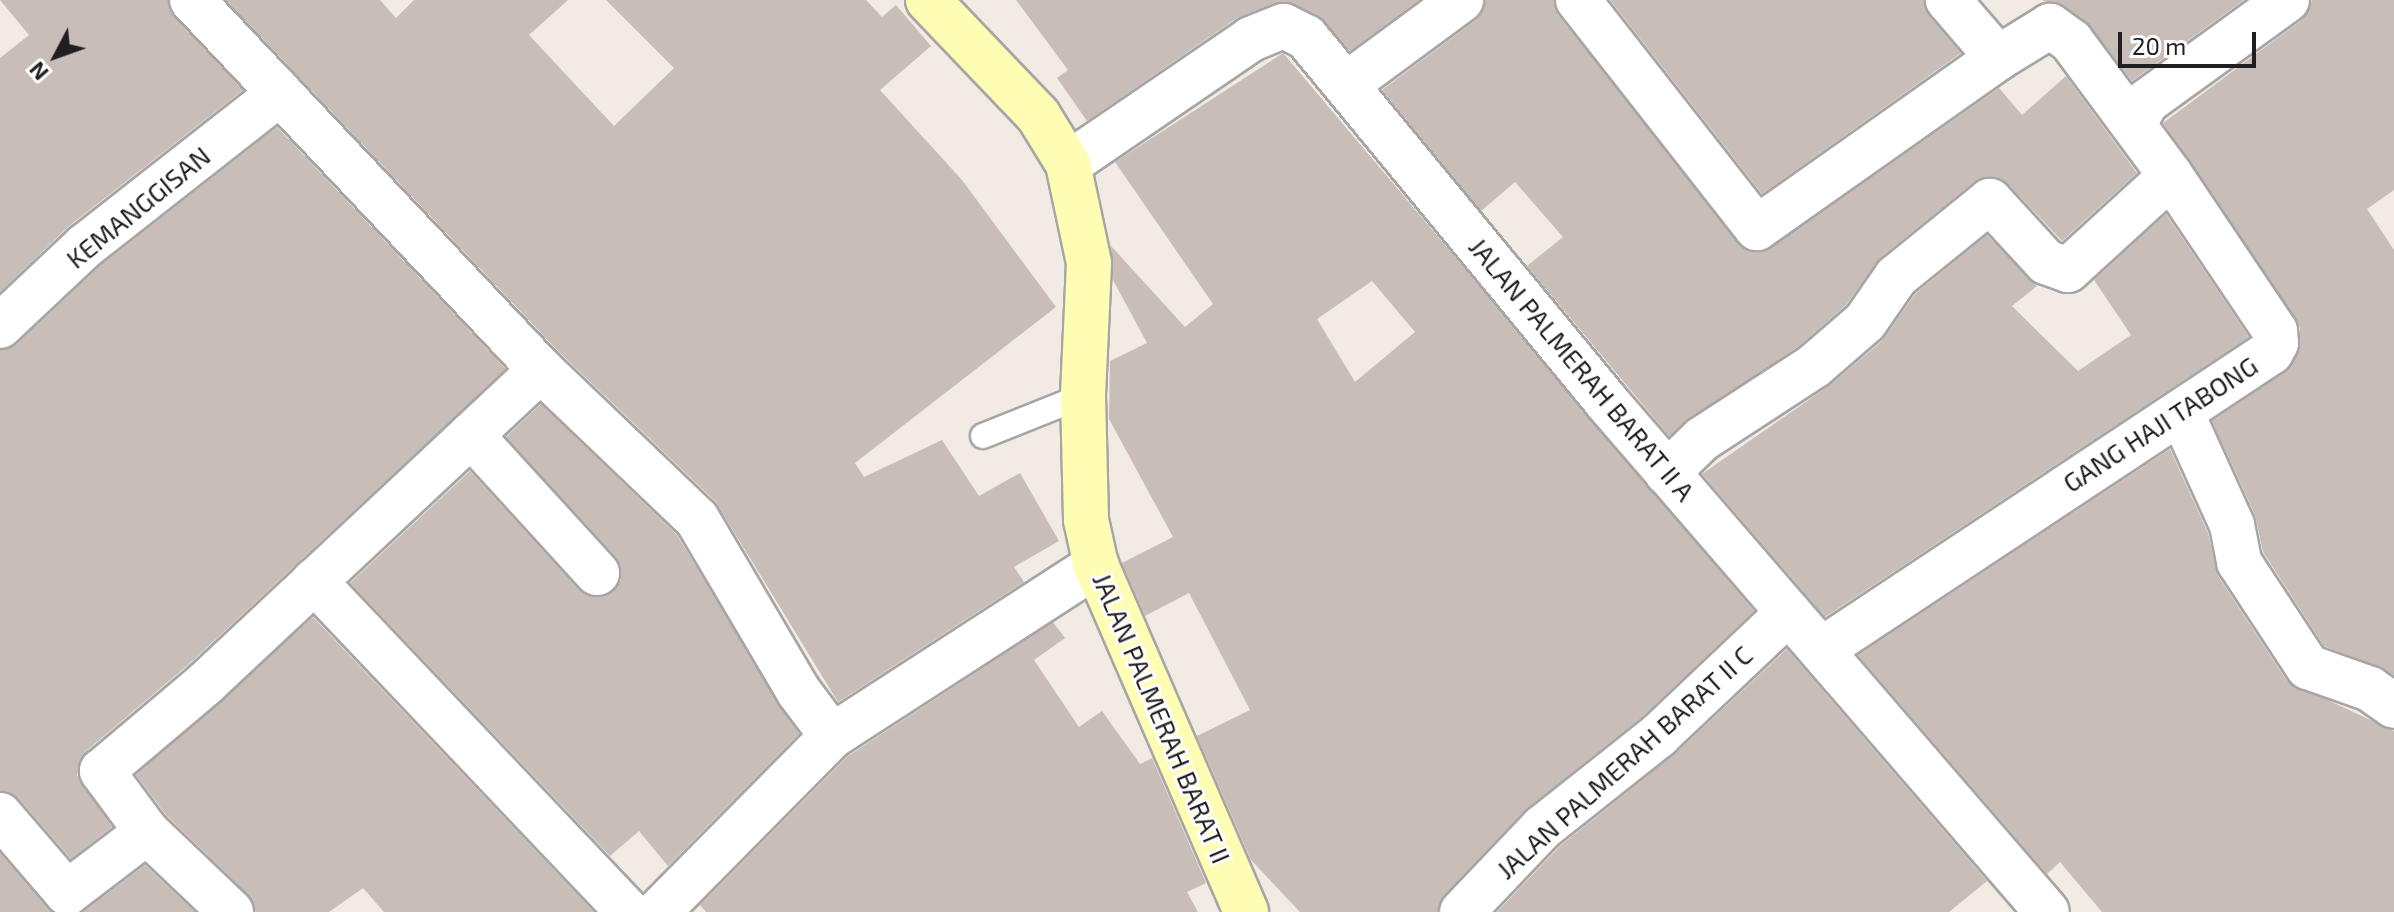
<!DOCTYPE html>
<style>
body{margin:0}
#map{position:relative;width:2394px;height:912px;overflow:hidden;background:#f1ebe4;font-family:"Exo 2",sans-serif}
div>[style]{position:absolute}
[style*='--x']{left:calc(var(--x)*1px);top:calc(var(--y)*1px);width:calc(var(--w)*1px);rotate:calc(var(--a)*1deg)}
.building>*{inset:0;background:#c9bdb7}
.roads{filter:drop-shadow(2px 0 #a6a6a6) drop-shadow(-2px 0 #a6a6a6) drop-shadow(0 2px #a6a6a6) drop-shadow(0 -2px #a6a6a6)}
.lane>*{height:24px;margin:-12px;padding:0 12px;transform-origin:12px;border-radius:12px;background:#fff}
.street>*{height:44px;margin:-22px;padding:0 22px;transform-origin:22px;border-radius:22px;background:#fff}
.secondary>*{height:44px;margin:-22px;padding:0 22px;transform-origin:22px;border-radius:22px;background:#fffcb4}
span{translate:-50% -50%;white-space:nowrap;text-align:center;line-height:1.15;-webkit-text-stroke:6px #fff;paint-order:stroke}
.street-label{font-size:26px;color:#1f1f1f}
.north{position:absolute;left:16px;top:16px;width:80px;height:80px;-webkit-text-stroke:6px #fff;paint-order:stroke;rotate:229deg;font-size:22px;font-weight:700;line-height:32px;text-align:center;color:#1f1f1f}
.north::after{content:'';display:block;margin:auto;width:28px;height:36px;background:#1f1f1f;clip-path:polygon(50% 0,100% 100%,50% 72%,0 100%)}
.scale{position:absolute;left:2118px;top:32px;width:138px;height:36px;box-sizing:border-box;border:4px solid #1f1f1f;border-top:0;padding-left:10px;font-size:24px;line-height:28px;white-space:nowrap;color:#1f1f1f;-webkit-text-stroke:6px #fff;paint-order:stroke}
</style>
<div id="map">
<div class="building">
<i style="clip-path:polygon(0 0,168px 0,174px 17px,243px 90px,69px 226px,0 292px,0 58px,29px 35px)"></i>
<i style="clip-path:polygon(226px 0,380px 0,396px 18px,414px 0,568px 0,529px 35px,614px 126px,674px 68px,606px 0,866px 0,882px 17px,896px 5px,931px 46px,880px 90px,962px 180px,1056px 307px,855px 463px,864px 477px,942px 440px,979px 496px,1020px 473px,1059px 541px,1014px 567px,1024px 582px,838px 702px,715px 501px,559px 352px)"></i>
<i style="clip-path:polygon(1016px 0,1419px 0,1350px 51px,1317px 15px,1275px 3px,1237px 18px,1087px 121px,1057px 78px,1068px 70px)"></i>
<i style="clip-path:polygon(1486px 0,1554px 0,1558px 15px,1748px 251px,1771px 248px,1999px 88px,2022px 115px,2066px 76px,2137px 173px,2062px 241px,2008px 184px,1997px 177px,1975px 181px,1880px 258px,1846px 305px,1799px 346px,1669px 436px,1527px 266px,1563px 237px,1515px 182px,1481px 211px,1382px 90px,1476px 20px)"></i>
<i style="clip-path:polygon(1610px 0,1924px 0,1929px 16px,1961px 53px,1762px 194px)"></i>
<i style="clip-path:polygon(2042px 0,2244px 0,2132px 81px,2086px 21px)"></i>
<i style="clip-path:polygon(2312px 0,2394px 0,2394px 190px,2367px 209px,2394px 250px,2394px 675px,2324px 646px,2263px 552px,2255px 515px,2212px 421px,2285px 372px,2298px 354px,2300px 328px,2163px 123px,2302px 20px)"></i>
<i style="clip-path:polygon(evenodd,1283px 53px,1754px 611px,1643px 716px,1525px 810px,1444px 895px,1438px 912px,1300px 912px,1251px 860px,1197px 736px,1250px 710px,1189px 593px,1145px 616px,1122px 563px,1173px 537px,1109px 419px,1110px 361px,1147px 343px,1113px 280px,1111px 246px,1185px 327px,1213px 304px,1115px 162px,1283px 53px,1372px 281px,1415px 332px,1355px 382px,1317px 319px,1372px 281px)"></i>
<i style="clip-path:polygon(277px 127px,506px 369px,189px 664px,85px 752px,77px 775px,112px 827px,71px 859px,19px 799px,0 791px,0 350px,17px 344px,101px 265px)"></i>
<i style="clip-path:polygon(2166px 214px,2249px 337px,1825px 617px,1702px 474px,1830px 385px,1882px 341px,1915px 294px,1987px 235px,2037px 286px,2012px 306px,2078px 371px,2131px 335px,2094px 280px)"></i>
<i style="clip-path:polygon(541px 404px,677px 535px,799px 734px,668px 866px,639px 831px,610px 856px,350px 583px,470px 471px,579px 590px,602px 597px,614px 591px,621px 580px,616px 557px,506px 437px)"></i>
<i style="clip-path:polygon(2170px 449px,2208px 533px,2218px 576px,2287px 681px,2394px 731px,2394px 912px,2102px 912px,2060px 862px,2047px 874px,1858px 655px)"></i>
<i style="clip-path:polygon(313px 617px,594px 912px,384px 912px,363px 888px,329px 912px,255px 912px,248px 894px,166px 815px,136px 775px)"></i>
<i style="clip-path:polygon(1053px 622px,1065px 638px,1034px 660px,1079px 727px,1102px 711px,1140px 764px,1152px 758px,1206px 883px,1187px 892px,1198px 912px,706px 912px,700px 905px,848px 756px)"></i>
<i style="clip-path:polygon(1787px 649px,1987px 881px,1949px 912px,1497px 912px,1560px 846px,1676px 753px)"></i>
<i style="clip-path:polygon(0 853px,48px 909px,52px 912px,0 912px)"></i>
<i style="clip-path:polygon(145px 865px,195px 912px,83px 912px)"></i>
</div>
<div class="roads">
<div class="lane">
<i style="--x:983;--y:436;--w:108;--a:-21.8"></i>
</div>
<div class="street">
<i style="--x:192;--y:0;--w:509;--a:46.67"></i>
<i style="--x:541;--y:370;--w:216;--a:43.7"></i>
<i style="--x:697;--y:519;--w:201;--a:59.5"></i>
<i style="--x:799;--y:692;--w:55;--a:53.1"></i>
<i style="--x:1578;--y:0;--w:290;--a:51.9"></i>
<i style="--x:1757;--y:228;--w:295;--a:-35.2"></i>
<i style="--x:1347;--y:84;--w:142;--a:-36.4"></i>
<i style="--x:2134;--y:124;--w:25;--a:-61"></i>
<i style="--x:2146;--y:102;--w:174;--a:-35.9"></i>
<i style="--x:1068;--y:164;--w:222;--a:-34.3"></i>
<i style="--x:1251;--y:39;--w:35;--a:-22"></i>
<i style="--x:1284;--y:26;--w:25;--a:27"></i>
<i style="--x:1306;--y:37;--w:470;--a:50.5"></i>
<i style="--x:1605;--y:400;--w:676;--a:49.2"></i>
<i style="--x:0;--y:326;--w:117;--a:-43.3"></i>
<i style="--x:85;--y:246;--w:248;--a:-38.1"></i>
<i style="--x:2181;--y:412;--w:124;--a:65.7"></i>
<i style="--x:2232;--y:525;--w:38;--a:79"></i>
<i style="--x:2239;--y:562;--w:126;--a:56.7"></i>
<i style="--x:2308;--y:667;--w:66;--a:19.5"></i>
<i style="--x:2370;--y:689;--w:29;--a:35"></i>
<i style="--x:471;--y:435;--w:187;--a:47.6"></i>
<i style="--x:1667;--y:473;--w:49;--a:-44.2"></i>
<i style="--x:1702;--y:439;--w:134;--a:-33.1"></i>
<i style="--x:1814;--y:366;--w:67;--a:-40.8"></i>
<i style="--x:1865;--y:322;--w:55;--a:-55.4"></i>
<i style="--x:1896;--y:277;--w:121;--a:-39"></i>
<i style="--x:1990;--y:201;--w:83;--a:47.4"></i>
<i style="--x:2046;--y:262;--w:23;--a:20"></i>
<i style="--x:2068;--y:270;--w:139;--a:-42.4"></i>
<i style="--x:314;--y:581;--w:456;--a:46.5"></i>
<i style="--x:1824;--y:648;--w:536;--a:-33.51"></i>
<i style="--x:2271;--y:352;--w:10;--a:-61"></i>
<i style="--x:2276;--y:343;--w:12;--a:-95"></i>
<i style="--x:2275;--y:331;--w:187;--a:-123.9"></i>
<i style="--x:2171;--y:176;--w:168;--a:-126.5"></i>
<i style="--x:2071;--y:41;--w:26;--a:-144"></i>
<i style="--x:2050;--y:26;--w:61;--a:148.4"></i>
<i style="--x:1998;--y:58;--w:77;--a:-130.8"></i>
<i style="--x:0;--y:815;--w:103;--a:49.3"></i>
<i style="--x:67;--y:893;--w:101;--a:-37.3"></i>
<i style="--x:231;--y:912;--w:116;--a:-136.4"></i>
<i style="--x:147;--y:832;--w:76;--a:-126.4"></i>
<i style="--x:102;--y:771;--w:136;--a:-40.2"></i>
<i style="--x:206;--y:683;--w:458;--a:-43.1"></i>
<i style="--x:658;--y:912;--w:247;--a:-45.3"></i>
<i style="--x:832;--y:736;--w:315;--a:-32.9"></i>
<i style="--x:1462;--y:912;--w:117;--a:-46.4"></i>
<i style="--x:1543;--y:827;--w:148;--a:-38.4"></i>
<i style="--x:1659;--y:735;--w:178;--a:-43.4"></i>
</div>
<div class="secondary">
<i style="--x:928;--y:0;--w:159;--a:46.3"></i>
<i style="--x:1038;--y:115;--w:57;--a:58.5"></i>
<i style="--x:1068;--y:164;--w:101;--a:78"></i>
<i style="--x:1089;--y:263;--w:133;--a:92.6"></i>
<i style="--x:1083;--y:396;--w:124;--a:88.6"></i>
<i style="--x:1086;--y:520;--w:46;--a:77.5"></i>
<i style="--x:1096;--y:565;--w:378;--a:66.6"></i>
</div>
</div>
<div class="street-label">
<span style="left:138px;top:207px;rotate:-39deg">KEMANGGISAN</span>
<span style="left:1582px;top:369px;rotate:50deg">JALAN PALMERAH BARAT II A</span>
<span style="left:2160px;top:424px;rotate:-33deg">GANG HAJI TABONG</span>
<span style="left:1162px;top:718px;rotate:67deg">JALAN PALMERAH BARAT II</span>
<span style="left:1624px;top:762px;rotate:-42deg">JALAN PALMERAH BARAT II C</span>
</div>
<div class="north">N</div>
<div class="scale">20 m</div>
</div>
